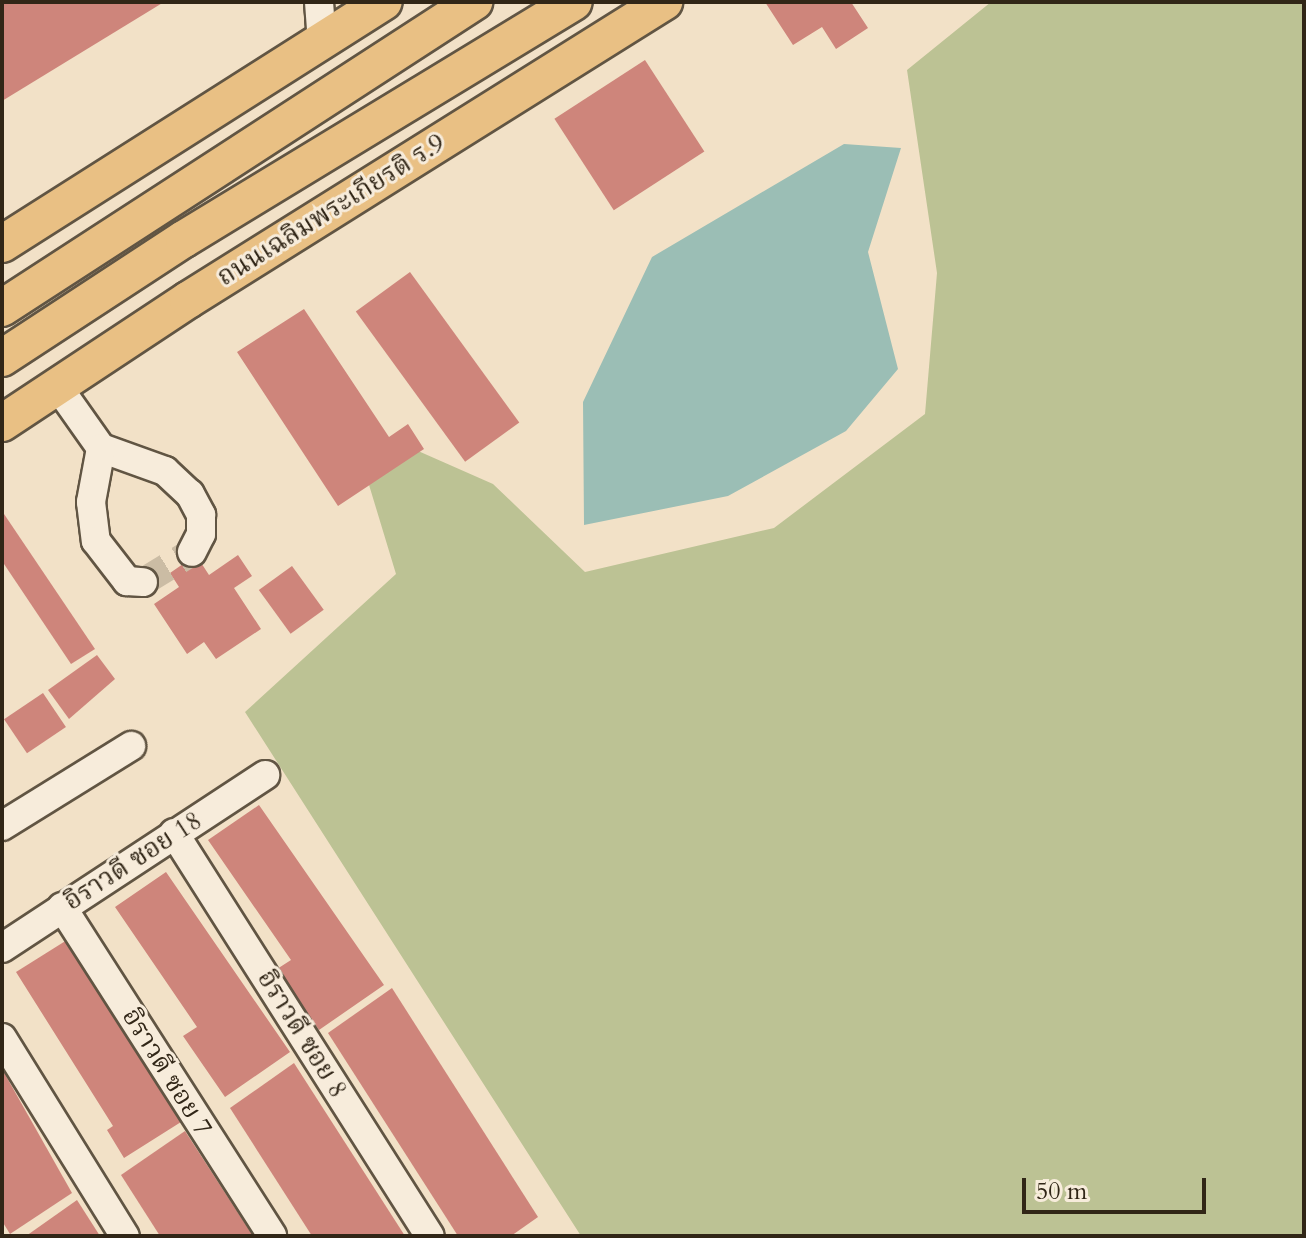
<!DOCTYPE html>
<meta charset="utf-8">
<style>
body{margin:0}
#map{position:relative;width:1306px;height:1238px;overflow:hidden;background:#f2e1c7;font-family:Cardo,"Noto Serif Thai",serif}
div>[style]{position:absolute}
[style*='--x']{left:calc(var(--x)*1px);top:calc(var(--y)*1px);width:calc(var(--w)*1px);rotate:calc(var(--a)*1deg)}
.green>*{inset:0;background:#bcc294}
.water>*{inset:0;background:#9bbeb5}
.building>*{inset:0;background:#ce857b;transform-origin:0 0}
.minor-tunnel>*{height:28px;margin-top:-14px;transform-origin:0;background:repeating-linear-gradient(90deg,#cbbca4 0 28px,transparent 0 42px)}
.roads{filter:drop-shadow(2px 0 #615543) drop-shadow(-2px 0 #615543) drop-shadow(0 2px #615543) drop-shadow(0 -2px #615543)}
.minor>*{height:28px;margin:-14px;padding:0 14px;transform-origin:14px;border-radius:14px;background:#f7ecdb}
.major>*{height:36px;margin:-18px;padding:0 18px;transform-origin:18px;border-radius:18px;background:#e9c084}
span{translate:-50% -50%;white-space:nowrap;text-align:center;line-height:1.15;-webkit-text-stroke:6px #f7ecdb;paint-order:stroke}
.street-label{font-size:26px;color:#312617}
.frame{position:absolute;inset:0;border:4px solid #312617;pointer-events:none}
.scale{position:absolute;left:1022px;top:1178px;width:184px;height:36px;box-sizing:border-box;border:4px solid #312617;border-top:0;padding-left:10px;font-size:24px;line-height:28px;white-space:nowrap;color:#312617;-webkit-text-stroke:6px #f7ecdb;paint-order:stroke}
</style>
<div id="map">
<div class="green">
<i style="clip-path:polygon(991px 2px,1304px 2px,1304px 1236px,581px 1236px,245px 712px,396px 574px,363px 465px,400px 443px,493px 484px,585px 572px,774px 528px,925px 414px,937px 273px,907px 70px)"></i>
</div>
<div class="water">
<i style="clip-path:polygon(844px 144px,901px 148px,868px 252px,898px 369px,846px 431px,728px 496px,584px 525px,583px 402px,652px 257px)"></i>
</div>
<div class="building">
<i style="clip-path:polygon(2px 2px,164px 2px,2px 101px)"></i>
<i style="clip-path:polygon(765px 2px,851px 2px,868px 28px,836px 49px,822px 27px,793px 45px)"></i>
<i style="left:645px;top:60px;width:109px;height:108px;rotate:57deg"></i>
<i style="left:410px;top:272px;width:186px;height:67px;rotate:54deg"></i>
<i style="clip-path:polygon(304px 309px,389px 437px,408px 424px,424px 449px,338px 506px,237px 352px)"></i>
<i style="clip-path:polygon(2px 511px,95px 649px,71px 664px,2px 561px)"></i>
<i style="clip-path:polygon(196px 555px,209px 575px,238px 555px,252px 576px,234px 588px,261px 629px,216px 659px,204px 642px,187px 654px,154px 604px,179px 587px,170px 573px)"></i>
<i style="left:292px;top:566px;width:54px;height:41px;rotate:54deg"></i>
<i style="clip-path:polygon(97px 655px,115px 679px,69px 719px,48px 690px)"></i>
<i style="left:43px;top:693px;width:41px;height:47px;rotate:56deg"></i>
<i style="clip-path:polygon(259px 805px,384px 985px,319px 1030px,277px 969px,291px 960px,208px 840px)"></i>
<i style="clip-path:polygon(166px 872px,290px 1052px,225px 1097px,183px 1036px,197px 1027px,115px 907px)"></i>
<i style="clip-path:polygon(67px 940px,181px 1122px,124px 1158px,107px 1130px,113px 1126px,16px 972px)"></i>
<i style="clip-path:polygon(392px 988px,538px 1217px,511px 1236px,458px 1236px,328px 1033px)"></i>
<i style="clip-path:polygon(294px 1063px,405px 1236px,312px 1236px,230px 1108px)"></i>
<i style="clip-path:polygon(2px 1069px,72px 1193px,10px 1234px,2px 1221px)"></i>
<i style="clip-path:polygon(185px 1131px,253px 1236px,160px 1236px,121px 1175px)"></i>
<i style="clip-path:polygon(77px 1200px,100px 1236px,26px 1236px)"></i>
</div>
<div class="minor-tunnel">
<i style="--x:143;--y:582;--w:57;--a:-31.5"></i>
</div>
<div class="roads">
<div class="minor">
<i style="--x:319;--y:2;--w:41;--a:85.8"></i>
<i style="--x:58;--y:387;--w:75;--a:54.8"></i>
<i style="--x:101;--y:448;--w:68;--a:19.8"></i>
<i style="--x:165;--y:471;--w:34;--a:43"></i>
<i style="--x:190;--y:494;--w:24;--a:62"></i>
<i style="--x:201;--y:515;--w:19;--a:90"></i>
<i style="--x:201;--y:534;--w:20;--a:117"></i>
<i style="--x:101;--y:448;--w:55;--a:100.5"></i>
<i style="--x:91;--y:502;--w:39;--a:83"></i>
<i style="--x:96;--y:541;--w:51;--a:52.2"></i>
<i style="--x:127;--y:581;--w:16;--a:4"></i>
<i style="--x:2;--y:826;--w:152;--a:-31.8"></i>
<i style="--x:174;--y:833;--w:477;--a:57.6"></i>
<i style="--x:62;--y:907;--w:390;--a:57.4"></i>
<i style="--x:2;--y:948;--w:315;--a:-33.3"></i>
<i style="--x:2;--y:1038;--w:233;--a:58.2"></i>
</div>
<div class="major">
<i style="--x:2;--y:244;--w:452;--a:-32.4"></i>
<i style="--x:2;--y:308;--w:563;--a:-32.96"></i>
<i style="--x:2;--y:358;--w:217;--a:-33.2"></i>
<i style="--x:184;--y:239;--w:456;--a:-31.3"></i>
<i style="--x:2;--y:423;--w:223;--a:-33.5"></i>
<i style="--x:188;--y:300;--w:562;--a:-32.05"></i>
</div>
</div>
<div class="street-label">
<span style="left:331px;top:210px;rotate:-32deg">ถนนเฉลิมพระเกียรติ ร.9</span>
<span style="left:133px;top:861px;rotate:-33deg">อิราวดี ซอย 18</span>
<span style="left:302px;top:1034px;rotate:58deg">อิราวดี ซอย 8</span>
<span style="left:167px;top:1072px;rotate:58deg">อิราวดี ซอย 7</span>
</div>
<div class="frame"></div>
<div class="scale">50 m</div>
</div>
